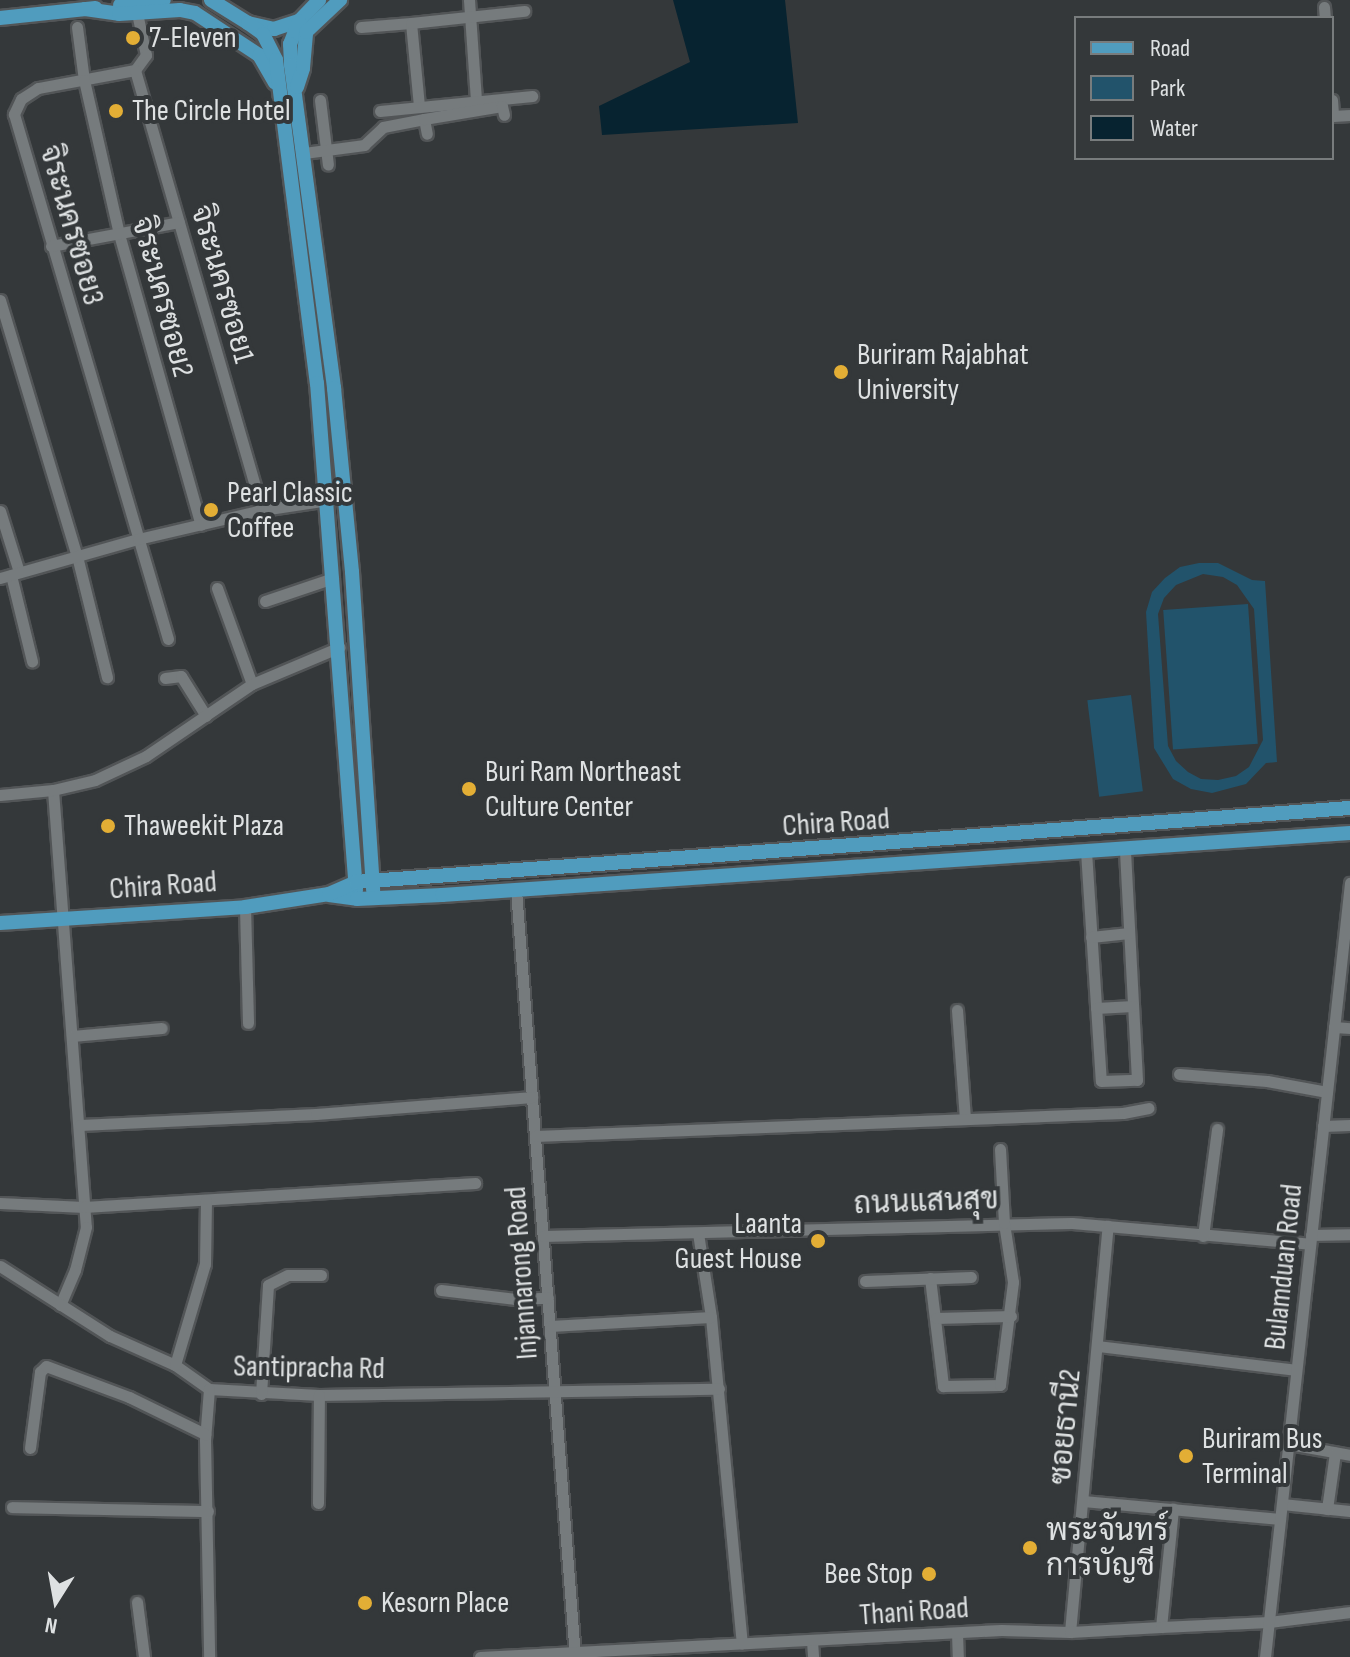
<!DOCTYPE html>
<meta charset="utf-8">
<style>
body{margin:0}
#map{position:relative;width:1350px;height:1657px;overflow:hidden;background:#34383a;font-family:"Sofia Sans Condensed",Sarabun,sans-serif}
div>[style]{position:absolute}
[style*='--x']{left:calc(var(--x)*1px);top:calc(var(--y)*1px);width:calc(var(--w)*1px);rotate:calc(var(--a)*1deg)}
.green>*{inset:0;background:#22536b;transform-origin:0 0}
.water>*{inset:0;background:#072330}
.roads{filter:drop-shadow(2px 0 #525557) drop-shadow(-2px 0 #525557) drop-shadow(0 2px #525557) drop-shadow(0 -2px #525557)}
.minor>*{height:11px;margin:-5.5px;padding:0 5.5px;transform-origin:5.5px;border-radius:5.5px;background:#767b7d}
.major>*{height:14px;margin:-7px;padding:0 7px;transform-origin:7px;border-radius:7px;background:#509cbe}
.dots>*{width:22px;height:22px;translate:-50% -50%;box-sizing:border-box;border:4px solid #34383a;border-radius:50%}
span{translate:-50% -50%;white-space:nowrap;text-align:center;line-height:1.15;-webkit-text-stroke:8px #34383a;paint-order:stroke}
.poi-label{font-size:30px;color:#dee1e2}
.left{translate:0 -50%;text-align:left}
.right{translate:-100% -50%;text-align:right}
.street-label{font-size:30px;color:#dee1e2}
.legend{position:absolute;left:1074px;top:16px;width:260px;height:144px;box-sizing:border-box;background:#34383a;border:2px solid #787c7d;margin:0;padding:10px 14px;list-style:none;font-size:24px;color:#dee1e2}
.legend li{display:flex;align-items:center;gap:16px;height:40px}
.legend b{width:40px;border:2px solid #787c7d}
.north{position:absolute;left:16px;top:1561px;width:80px;height:80px;-webkit-text-stroke:6px #34383a;paint-order:stroke;rotate:191deg;font-size:22px;font-weight:700;line-height:32px;text-align:center;color:#dee1e2}
.north::after{content:'';display:block;margin:auto;width:28px;height:36px;background:#dee1e2;clip-path:polygon(50% 0,100% 100%,50% 72%,0 100%)}
</style>
<div id="map">
<div class="green">
<i style="clip-path:polygon(evenodd,1199px 563px,1218px 563px,1252px 580px,1265px 581px,1277px 762px,1266px 763px,1246px 784px,1212px 793px,1191px 789px,1173px 779px,1154px 748px,1146px 612px,1152px 592px,1165px 578px,1180px 567px,1199px 563px,1203px 574px,1223px 577px,1237px 585px,1254px 609px,1263px 740px,1249px 767px,1236px 776px,1218px 780px,1201px 779px,1188px 772px,1176px 761px,1168px 746px,1158px 614px,1164px 598px,1176px 585px,1203px 574px)"></i>
<i style="left:1248px;top:604px;width:140px;height:85px;rotate:86deg"></i>
<i style="left:1131px;top:695px;width:97px;height:44px;rotate:83deg"></i>
</div>
<div class="water">
<i style="clip-path:polygon(673px 0,785px 0,798px 123px,602px 135px,599px 106px,690px 62px)"></i>
</div>
<div class="roads">
<div class="minor">
<i style="--x:469;--y:0;--w:100;--a:86"></i>
<i style="--x:1324;--y:7;--w:11;--a:85"></i>
<i style="--x:137;--y:13;--w:43;--a:77.9"></i>
<i style="--x:146;--y:55;--w:19;--a:126"></i>
<i style="--x:135;--y:70;--w:99;--a:169.5"></i>
<i style="--x:38;--y:88;--w:20;--a:147"></i>
<i style="--x:21;--y:99;--w:17;--a:115"></i>
<i style="--x:14;--y:114;--w:547;--a:73.65"></i>
<i style="--x:77;--y:27;--w:53;--a:82.5"></i>
<i style="--x:84;--y:80;--w:158;--a:77.2"></i>
<i style="--x:119;--y:234;--w:302;--a:74.3"></i>
<i style="--x:361;--y:27;--w:50;--a:-4.6"></i>
<i style="--x:135;--y:70;--w:458;--a:73.9"></i>
<i style="--x:320;--y:100;--w:65;--a:83"></i>
<i style="--x:1332;--y:100;--w:16;--a:86"></i>
<i style="--x:1333;--y:116;--w:17;--a:-3"></i>
<i style="--x:419;--y:106;--w:83;--a:-95.5"></i>
<i style="--x:411;--y:23;--w:114;--a:-6.1"></i>
<i style="--x:380;--y:111;--w:153;--a:-5.6"></i>
<i style="--x:424;--y:119;--w:15;--a:79"></i>
<i style="--x:304;--y:153;--w:61;--a:-7.6"></i>
<i style="--x:364;--y:145;--w:26;--a:-43"></i>
<i style="--x:383;--y:127;--w:42;--a:-11"></i>
<i style="--x:424;--y:119;--w:79;--a:-9.5"></i>
<i style="--x:502;--y:106;--w:9;--a:77"></i>
<i style="--x:51;--y:246;--w:130;--a:-10.6"></i>
<i style="--x:0;--y:300;--w:267;--a:73.3"></i>
<i style="--x:77;--y:556;--w:125;--a:76.1"></i>
<i style="--x:0;--y:511;--w:64;--a:72.7"></i>
<i style="--x:11;--y:575;--w:89;--a:76.3"></i>
<i style="--x:0;--y:578;--w:143;--a:-15.8"></i>
<i style="--x:138;--y:539;--w:127;--a:-13.2"></i>
<i style="--x:262;--y:510;--w:67;--a:-8.6"></i>
<i style="--x:217;--y:588;--w:102;--a:70"></i>
<i style="--x:265;--y:601;--w:72;--a:-18.7"></i>
<i style="--x:165;--y:678;--w:16;--a:-7"></i>
<i style="--x:181;--y:676;--w:47;--a:58"></i>
<i style="--x:53;--y:790;--w:438;--a:85.7"></i>
<i style="--x:86;--y:1227;--w:44;--a:104.3"></i>
<i style="--x:75;--y:1270;--w:38;--a:113"></i>
<i style="--x:0;--y:795;--w:53;--a:-5.4"></i>
<i style="--x:53;--y:790;--w:43;--a:-13.4"></i>
<i style="--x:95;--y:780;--w:56;--a:-25.2"></i>
<i style="--x:146;--y:756;--w:128;--a:-34.2"></i>
<i style="--x:252;--y:684;--w:95;--a:-22.8"></i>
<i style="--x:1086;--y:851;--w:230;--a:86.3"></i>
<i style="--x:1101;--y:1081;--w:36;--a:-2"></i>
<i style="--x:1137;--y:1080;--w:232;--a:-93"></i>
<i style="--x:516;--y:890;--w:768;--a:85.6"></i>
<i style="--x:245;--y:907;--w:116;--a:88.5"></i>
<i style="--x:1091;--y:937;--w:38;--a:-6"></i>
<i style="--x:1096;--y:1008;--w:37;--a:-3"></i>
<i style="--x:957;--y:1010;--w:108;--a:85.8"></i>
<i style="--x:1334;--y:1027;--w:16;--a:4"></i>
<i style="--x:72;--y:1036;--w:90;--a:-5.1"></i>
<i style="--x:1179;--y:1074;--w:88;--a:4.5"></i>
<i style="--x:1267;--y:1081;--w:61;--a:10.4"></i>
<i style="--x:80;--y:1125;--w:236;--a:-2.7"></i>
<i style="--x:316;--y:1114;--w:217;--a:-4.5"></i>
<i style="--x:1323;--y:1126;--w:27;--a:-2"></i>
<i style="--x:535;--y:1136;--w:588;--a:-2.24"></i>
<i style="--x:1123;--y:1113;--w:26;--a:-11"></i>
<i style="--x:0;--y:1203;--w:84;--a:2.7"></i>
<i style="--x:84;--y:1207;--w:392;--a:-3.5"></i>
<i style="--x:698;--y:1233;--w:85;--a:81.2"></i>
<i style="--x:711;--y:1317;--w:328;--a:84.6"></i>
<i style="--x:1311;--y:1235;--w:39;--a:-1"></i>
<i style="--x:543;--y:1236;--w:529;--a:-1.41"></i>
<i style="--x:1072;--y:1223;--w:239;--a:5"></i>
<i style="--x:1203;--y:1236;--w:108;--a:-82.5"></i>
<i style="--x:0;--y:1266;--w:130;--a:32.5"></i>
<i style="--x:110;--y:1336;--w:71;--a:24"></i>
<i style="--x:175;--y:1365;--w:42;--a:35.2"></i>
<i style="--x:209;--y:1389;--w:110;--a:3.1"></i>
<i style="--x:319;--y:1395;--w:400;--a:-0.9"></i>
<i style="--x:930;--y:1278;--w:109;--a:83.1"></i>
<i style="--x:943;--y:1386;--w:57;--a:-1"></i>
<i style="--x:1000;--y:1385;--w:104;--a:-82.8"></i>
<i style="--x:1013;--y:1282;--w:60;--a:-98.7"></i>
<i style="--x:1004;--y:1223;--w:74;--a:-93.1"></i>
<i style="--x:865;--y:1281;--w:106;--a:-2.2"></i>
<i style="--x:441;--y:1290;--w:75;--a:6.9"></i>
<i style="--x:515;--y:1299;--w:33;--a:-2"></i>
<i style="--x:936;--y:1318;--w:75;--a:-1.5"></i>
<i style="--x:550;--y:1326;--w:161;--a:-3.2"></i>
<i style="--x:1098;--y:1346;--w:199;--a:6.9"></i>
<i style="--x:175;--y:1365;--w:105;--a:-73.5"></i>
<i style="--x:205;--y:1264;--w:64;--a:-89.1"></i>
<i style="--x:209;--y:1389;--w:51;--a:94.5"></i>
<i style="--x:205;--y:1440;--w:217;--a:88.9"></i>
<i style="--x:261;--y:1394;--w:109;--a:-86.3"></i>
<i style="--x:268;--y:1285;--w:22;--a:-27"></i>
<i style="--x:288;--y:1275;--w:33;--a:0"></i>
<i style="--x:1289;--y:1444;--w:62;--a:10.2"></i>
<i style="--x:30;--y:1448;--w:77;--a:-82.5"></i>
<i style="--x:40;--y:1372;--w:8;--a:-45"></i>
<i style="--x:46;--y:1366;--w:89;--a:20.5"></i>
<i style="--x:129;--y:1397;--w:85;--a:26"></i>
<i style="--x:1083;--y:1501;--w:198;--a:5.2"></i>
<i style="--x:318;--y:1503;--w:108;--a:-89.5"></i>
<i style="--x:1282;--y:1504;--w:68;--a:5.9"></i>
<i style="--x:12;--y:1507;--w:196;--a:1.2"></i>
<i style="--x:1327;--y:1509;--w:57;--a:-81.9"></i>
<i style="--x:137;--y:1602;--w:55;--a:82.7"></i>
<i style="--x:1161;--y:1627;--w:119;--a:-84.2"></i>
<i style="--x:1070;--y:1632;--w:408;--a:-84.7"></i>
<i style="--x:957;--y:1633;--w:24;--a:88"></i>
<i style="--x:812;--y:1641;--w:16;--a:86"></i>
<i style="--x:480;--y:1657;--w:522;--a:-2.97"></i>
<i style="--x:1001;--y:1630;--w:69;--a:1.7"></i>
<i style="--x:1070;--y:1632;--w:91;--a:-3.1"></i>
<i style="--x:1161;--y:1627;--w:108;--a:-2.7"></i>
<i style="--x:1269;--y:1622;--w:82;--a:-7"></i>
<i style="--x:1265;--y:1657;--w:779;--a:-83.73"></i>
</div>
<div class="major">
<i style="--x:211;--y:0;--w:44;--a:31.9"></i>
<i style="--x:248;--y:23;--w:27;--a:13"></i>
<i style="--x:274;--y:29;--w:26;--a:-18"></i>
<i style="--x:299;--y:21;--w:29;--a:-46"></i>
<i style="--x:120;--y:5;--w:44;--a:-6.5"></i>
<i style="--x:85;--y:9;--w:34;--a:8"></i>
<i style="--x:119;--y:14;--w:61;--a:-3.8"></i>
<i style="--x:180;--y:10;--w:15;--a:11"></i>
<i style="--x:195;--y:13;--w:77;--a:33.3"></i>
<i style="--x:259;--y:55;--w:32;--a:60"></i>
<i style="--x:0;--y:18;--w:96;--a:-6"></i>
<i style="--x:299;--y:21;--w:25;--a:111"></i>
<i style="--x:290;--y:44;--w:21;--a:87"></i>
<i style="--x:291;--y:65;--w:326;--a:82.4"></i>
<i style="--x:334;--y:388;--w:185;--a:84.4"></i>
<i style="--x:352;--y:572;--w:319;--a:86.2"></i>
<i style="--x:248;--y:23;--w:19;--a:36"></i>
<i style="--x:263;--y:34;--w:29;--a:63"></i>
<i style="--x:276;--y:60;--w:326;--a:82.8"></i>
<i style="--x:317;--y:383;--w:509;--a:85.61"></i>
<i style="--x:297;--y:87;--w:20;--a:-72"></i>
<i style="--x:303;--y:68;--w:36;--a:-85"></i>
<i style="--x:306;--y:32;--w:47;--a:-43.3"></i>
<i style="--x:329;--y:895;--w:28;--a:8"></i>
<i style="--x:357;--y:899;--w:85;--a:-2.7"></i>
<i style="--x:442;--y:895;--w:910;--a:-3.91"></i>
<i style="--x:0;--y:923;--w:246;--a:-3.7"></i>
<i style="--x:245;--y:907;--w:85;--a:-8.8"></i>
<i style="--x:329;--y:894;--w:30;--a:-24"></i>
<i style="--x:356;--y:882;--w:997;--a:-4.26"></i>
</div>
</div>
<div class="dots">
<i style="left:133px;top:38px;background:#e3ae35"></i>
<i style="left:116px;top:111px;background:#e3ae35"></i>
<i style="left:841px;top:372px;background:#e3ae35"></i>
<i style="left:211px;top:510px;background:#e3ae35"></i>
<i style="left:469px;top:789px;background:#e3ae35"></i>
<i style="left:108px;top:826px;background:#e3ae35"></i>
<i style="left:818px;top:1241px;background:#e3ae35"></i>
<i style="left:1186px;top:1456px;background:#e3ae35"></i>
<i style="left:1030px;top:1548px;background:#e3ae35"></i>
<i style="left:929px;top:1574px;background:#e3ae35"></i>
<i style="left:365px;top:1603px;background:#e3ae35"></i>
</div>
<div class="poi-label">
<span class="left" style="left:149px;top:38px">7-Eleven</span>
<span class="left" style="left:132px;top:111px">The Circle Hotel</span>
<span class="left" style="left:857px;top:372px">Buriram Rajabhat<br>University</span>
<span class="left" style="left:227px;top:510px">Pearl Classic<br>Coffee</span>
<span class="left" style="left:485px;top:789px">Buri Ram Northeast<br>Culture Center</span>
<span class="left" style="left:124px;top:826px">Thaweekit Plaza</span>
<span class="right" style="left:802px;top:1241px">Laanta<br>Guest House</span>
<span class="left" style="left:1202px;top:1456px">Buriram Bus<br>Terminal</span>
<span class="left" style="left:1046px;top:1548px">พระจันทร์<br>การบัญชี</span>
<span class="right" style="left:913px;top:1574px">Bee Stop</span>
<span class="left" style="left:381px;top:1603px">Kesorn Place</span>
</div>
<div class="street-label">
<span style="left:71px;top:225px;rotate:74deg">จิระนครซอย3</span>
<span style="left:222px;top:284px;rotate:74deg">จิระนครซอย1</span>
<span style="left:162px;top:297px;rotate:75deg">จิระนครซอย2</span>
<span style="left:836px;top:823px;rotate:-4deg">Chira Road</span>
<span style="left:163px;top:886px;rotate:-4deg">Chira Road</span>
<span style="left:926px;top:1202px;rotate:-2deg">ถนนแสนสุข</span>
<span style="left:1284px;top:1267px;rotate:-84deg">Bulamduan Road</span>
<span style="left:522px;top:1273px;rotate:-94deg">Injannarong Road</span>
<span style="left:309px;top:1368px;rotate:1deg">Santipracha Rd</span>
<span style="left:1066px;top:1427px;rotate:-85deg">ซอยธานี2</span>
<span style="left:914px;top:1612px;rotate:-4deg">Thani Road</span>
</div>
<ul class="legend">
<li><b style="height:10px;background:#509cbe"></b>Road</li>
<li><b style="height:22px;background:#22536b"></b>Park</li>
<li><b style="height:22px;background:#072330"></b>Water</li>
</ul>
<div class="north">N</div>
</div>
